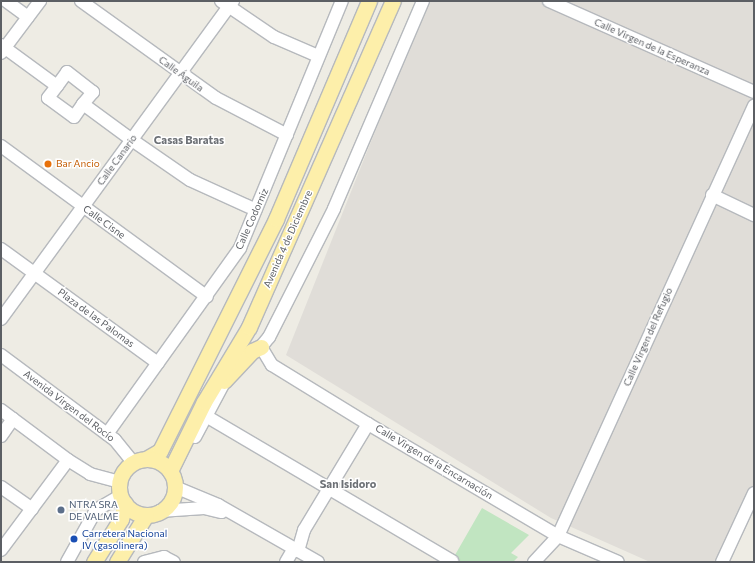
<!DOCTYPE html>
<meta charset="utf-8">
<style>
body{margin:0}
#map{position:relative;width:755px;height:563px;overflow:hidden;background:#eeece4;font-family:Commissioner,sans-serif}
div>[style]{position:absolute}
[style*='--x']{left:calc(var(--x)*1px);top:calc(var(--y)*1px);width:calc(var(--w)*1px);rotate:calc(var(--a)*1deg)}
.industrial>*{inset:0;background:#e0ddd8}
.green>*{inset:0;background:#c1e5c1}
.roads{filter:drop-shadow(1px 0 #b6b9bd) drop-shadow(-1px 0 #b6b9bd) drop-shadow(0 1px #b6b9bd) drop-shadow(0 -1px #b6b9bd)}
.minor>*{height:12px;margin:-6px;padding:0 6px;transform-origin:6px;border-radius:6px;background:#fff}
.major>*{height:15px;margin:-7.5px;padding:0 7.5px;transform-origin:7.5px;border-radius:7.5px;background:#fdefaa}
.major>.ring{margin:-7.5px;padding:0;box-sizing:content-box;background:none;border:15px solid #fdefaa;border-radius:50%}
.dots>*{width:11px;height:11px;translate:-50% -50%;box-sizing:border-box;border:2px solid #fff;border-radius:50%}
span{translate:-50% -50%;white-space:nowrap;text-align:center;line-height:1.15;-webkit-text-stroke:3px #fff;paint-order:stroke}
.street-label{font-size:10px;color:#5c5f64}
.food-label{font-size:10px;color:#c56008}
.left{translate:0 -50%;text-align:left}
.service-label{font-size:10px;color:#4e5e75}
.transit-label{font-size:10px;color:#164399}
.neighbourhood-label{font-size:11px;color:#6d7176;font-weight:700}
.frame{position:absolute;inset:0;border:2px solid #5c5f64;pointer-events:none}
</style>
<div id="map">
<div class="industrial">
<i style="clip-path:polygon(427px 1px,754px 1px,754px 497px,723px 562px,650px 562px,551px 518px,286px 355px)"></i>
</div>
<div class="green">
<i style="clip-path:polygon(482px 508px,529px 535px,511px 553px,518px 557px,513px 562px,451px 562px)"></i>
</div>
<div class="roads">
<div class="minor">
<i style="--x:6;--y:1;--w:27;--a:36"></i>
<i style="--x:81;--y:1;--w:166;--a:35.7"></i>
<i style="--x:216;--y:98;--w:80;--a:27.5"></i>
<i style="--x:221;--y:1;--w:64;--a:34.2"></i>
<i style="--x:274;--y:37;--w:48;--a:23.4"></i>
<i style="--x:423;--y:1;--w:226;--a:113.2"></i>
<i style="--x:334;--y:209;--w:144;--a:116.9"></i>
<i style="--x:269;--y:337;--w:13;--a:129"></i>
<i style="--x:261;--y:347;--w:21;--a:59"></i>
<i style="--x:272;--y:365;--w:113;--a:31.6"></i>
<i style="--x:368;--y:424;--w:221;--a:30.5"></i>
<i style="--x:558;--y:536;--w:65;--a:23.4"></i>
<i style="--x:549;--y:1;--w:224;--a:23.9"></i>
<i style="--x:1;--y:45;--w:69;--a:36.2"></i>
<i style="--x:57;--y:86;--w:15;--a:127"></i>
<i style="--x:48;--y:98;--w:32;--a:36"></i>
<i style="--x:74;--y:117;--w:16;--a:-55"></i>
<i style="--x:1;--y:53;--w:65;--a:-53.1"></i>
<i style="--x:57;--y:86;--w:17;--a:-54"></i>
<i style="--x:67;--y:72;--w:33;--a:38"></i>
<i style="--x:93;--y:92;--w:16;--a:130"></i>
<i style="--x:83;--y:104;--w:61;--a:36.3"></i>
<i style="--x:132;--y:140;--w:70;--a:34.6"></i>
<i style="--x:190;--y:180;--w:72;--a:24.4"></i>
<i style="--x:1;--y:146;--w:255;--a:36.2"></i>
<i style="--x:712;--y:195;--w:47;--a:25.5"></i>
<i style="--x:1;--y:249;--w:194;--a:36"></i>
<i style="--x:1;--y:319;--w:394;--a:-53.9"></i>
<i style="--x:1;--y:355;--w:142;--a:36.7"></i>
<i style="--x:115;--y:440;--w:28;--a:51"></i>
<i style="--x:1;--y:410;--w:84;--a:36.7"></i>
<i style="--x:68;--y:460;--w:26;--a:32"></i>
<i style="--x:90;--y:474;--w:30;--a:15"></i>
<i style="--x:199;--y:412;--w:294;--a:30.5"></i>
<i style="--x:107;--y:434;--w:229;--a:-54.4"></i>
<i style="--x:240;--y:248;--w:267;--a:-67.6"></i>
<i style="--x:1;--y:436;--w:21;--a:-55"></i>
<i style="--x:195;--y:437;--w:66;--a:-61.9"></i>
<i style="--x:1;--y:487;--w:38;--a:35"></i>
<i style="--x:175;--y:487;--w:47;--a:22.7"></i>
<i style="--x:218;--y:505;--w:115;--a:29.7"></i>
<i style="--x:160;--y:511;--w:44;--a:-3.9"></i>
<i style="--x:204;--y:508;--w:18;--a:13"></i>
<i style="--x:1;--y:550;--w:112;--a:-53.3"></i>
<i style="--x:298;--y:551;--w:22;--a:-74"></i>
<i style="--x:304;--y:530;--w:124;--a:-58.9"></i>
<i style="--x:67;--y:562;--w:60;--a:-60.9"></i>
<i style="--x:96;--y:510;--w:28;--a:-30"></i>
<i style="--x:144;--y:562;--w:21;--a:-14"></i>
<i style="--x:164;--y:557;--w:11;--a:27"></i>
<i style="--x:286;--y:562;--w:16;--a:-60"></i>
<i style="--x:534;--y:562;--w:35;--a:-47"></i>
<i style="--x:558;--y:536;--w:473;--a:-65.5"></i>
<i style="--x:722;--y:562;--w:76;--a:-65.1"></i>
</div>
<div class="major">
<i style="--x:224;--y:381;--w:41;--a:-47"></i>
<i style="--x:252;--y:351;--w:10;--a:-24"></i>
<i style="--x:146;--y:459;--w:16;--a:-30"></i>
<i style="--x:160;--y:451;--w:259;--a:-63.4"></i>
<i style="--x:276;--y:219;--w:237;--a:-66.9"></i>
<i class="ring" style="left:119px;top:459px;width:41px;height:41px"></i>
<i style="--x:170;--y:471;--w:77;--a:-63.8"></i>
<i style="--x:204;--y:402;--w:87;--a:-59"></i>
<i style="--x:249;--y:327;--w:356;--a:-66.2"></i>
<i style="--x:94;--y:562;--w:51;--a:-57.9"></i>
<i style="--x:121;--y:519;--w:16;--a:-75"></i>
<i style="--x:117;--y:562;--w:55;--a:-58.3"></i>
</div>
</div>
<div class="dots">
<i style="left:48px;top:164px;background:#e8710a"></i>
<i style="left:61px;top:510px;background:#5c6f8a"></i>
<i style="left:74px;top:539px;background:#1a4fb4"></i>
</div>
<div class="street-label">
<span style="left:652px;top:47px;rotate:24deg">Calle Virgen de la Esperanza</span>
<span style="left:181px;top:74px;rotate:36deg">Calle Águila</span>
<span style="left:117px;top:160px;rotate:-54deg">Calle Canario</span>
<span style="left:252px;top:219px;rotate:-66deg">Calle Codorniz</span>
<span style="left:104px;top:222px;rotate:36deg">Calle Cisne</span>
<span style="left:288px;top:239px;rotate:-66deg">Avenida 4 de Diciembre</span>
<span style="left:96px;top:318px;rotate:36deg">Plaza de las Palomas</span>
<span style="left:648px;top:337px;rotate:-66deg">Calle Virgen del Refugio</span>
<span style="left:69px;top:406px;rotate:37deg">Avenida Virgen del Rocío</span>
<span style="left:434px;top:462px;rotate:31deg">Calle Virgen de la Encarnación</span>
</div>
<div class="food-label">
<span class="left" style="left:56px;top:164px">Bar Ancio</span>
</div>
<div class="service-label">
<span class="left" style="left:69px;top:510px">NTRA SRA<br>DE VALME</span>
</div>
<div class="transit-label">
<span class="left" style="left:82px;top:539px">Carretera Nacional<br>IV (gasolinera)</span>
</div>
<div class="neighbourhood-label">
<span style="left:189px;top:140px">Casas Baratas</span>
<span style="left:348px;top:484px">San Isidoro</span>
</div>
<div class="frame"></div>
</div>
